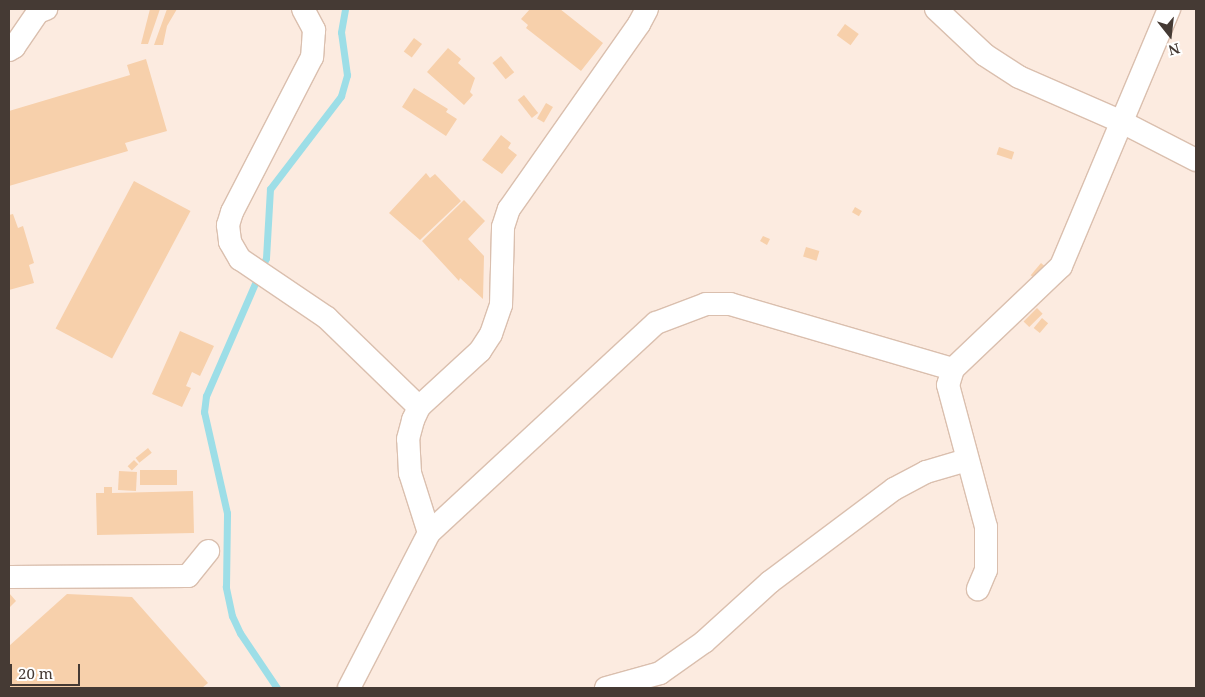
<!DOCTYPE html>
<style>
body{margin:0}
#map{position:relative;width:1205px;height:697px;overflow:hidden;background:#fcebe0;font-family:"Noto Serif",serif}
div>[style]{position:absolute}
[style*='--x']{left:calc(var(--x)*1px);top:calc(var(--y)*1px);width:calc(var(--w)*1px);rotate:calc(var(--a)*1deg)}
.stream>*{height:7px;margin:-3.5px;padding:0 3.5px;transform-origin:3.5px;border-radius:3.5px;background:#9ddee7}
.building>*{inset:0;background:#f7d0ab;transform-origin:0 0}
.roads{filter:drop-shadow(1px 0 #dabfae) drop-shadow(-1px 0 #dabfae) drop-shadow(0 1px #dabfae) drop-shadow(0 -1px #dabfae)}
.minor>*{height:22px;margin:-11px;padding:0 11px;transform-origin:11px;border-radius:11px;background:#fff}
span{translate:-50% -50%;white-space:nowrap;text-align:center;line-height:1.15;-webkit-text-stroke:5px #fff;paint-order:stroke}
.frame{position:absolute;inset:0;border:10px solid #453a34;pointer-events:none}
.north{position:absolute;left:1145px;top:10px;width:50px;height:50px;-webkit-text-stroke:4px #fff;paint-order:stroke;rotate:164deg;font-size:14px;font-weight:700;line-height:20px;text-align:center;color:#453a34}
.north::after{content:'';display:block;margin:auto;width:18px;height:22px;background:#453a34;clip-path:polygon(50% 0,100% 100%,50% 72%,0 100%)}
.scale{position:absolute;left:10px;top:664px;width:70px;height:22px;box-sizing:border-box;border:2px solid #453a34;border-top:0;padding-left:6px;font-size:15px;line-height:18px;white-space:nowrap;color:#453a34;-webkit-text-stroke:4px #fff;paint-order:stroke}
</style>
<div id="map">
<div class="stream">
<i style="--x:277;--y:688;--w:66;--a:-123.9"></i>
<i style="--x:240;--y:633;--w:19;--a:-115"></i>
<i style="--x:232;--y:616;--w:30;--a:-102"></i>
<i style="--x:226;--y:587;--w:74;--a:-89.2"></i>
<i style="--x:227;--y:513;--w:104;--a:-102.8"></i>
<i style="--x:204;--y:412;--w:16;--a:-83"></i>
<i style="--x:206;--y:396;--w:150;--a:-66.5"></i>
<i style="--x:266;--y:258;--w:69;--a:-86.7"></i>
<i style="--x:270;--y:189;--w:117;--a:-52.6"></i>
<i style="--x:341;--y:96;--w:22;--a:-74"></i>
<i style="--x:347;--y:75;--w:43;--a:-97.9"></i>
<i style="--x:341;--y:32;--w:23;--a:-80"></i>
</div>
<div class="building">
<i style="clip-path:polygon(150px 9px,160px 9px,148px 44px,141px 44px)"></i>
<i style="clip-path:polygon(167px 9px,177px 9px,167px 26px,163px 45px,154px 45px)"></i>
<i style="clip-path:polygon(530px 9px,560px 9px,603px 43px,581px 71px,526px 28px,528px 25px,521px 19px)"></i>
<i style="left:845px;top:24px;width:17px;height:14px;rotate:36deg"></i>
<i style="left:414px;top:38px;width:10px;height:17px;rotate:37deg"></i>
<i style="clip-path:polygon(448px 48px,461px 59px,458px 63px,475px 78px,470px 92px,473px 95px,464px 105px,427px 72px)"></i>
<i style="left:501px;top:56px;width:21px;height:11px;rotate:51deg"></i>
<i style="clip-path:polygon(146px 59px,167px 131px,125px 143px,128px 151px,9px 186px,9px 111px,130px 75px,127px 65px)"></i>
<i style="clip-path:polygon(414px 88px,448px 109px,446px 112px,457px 119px,446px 136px,402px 107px)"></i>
<i style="left:524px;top:95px;width:23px;height:8px;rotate:52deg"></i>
<i style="left:546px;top:103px;width:8px;height:18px;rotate:30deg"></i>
<i style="clip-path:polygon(501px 135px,511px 143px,508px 148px,517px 155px,502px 174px,482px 160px)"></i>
<i style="left:999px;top:147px;width:16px;height:8px;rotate:18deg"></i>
<i style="clip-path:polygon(426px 173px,430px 178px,435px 174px,461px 201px,420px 240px,389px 213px)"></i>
<i style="left:134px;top:181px;width:64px;height:167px;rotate:28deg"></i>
<i style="clip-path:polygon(464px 200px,485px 221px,468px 239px,484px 256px,483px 299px,460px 278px,459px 281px,422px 241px)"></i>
<i style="left:855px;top:207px;width:8px;height:6px;rotate:30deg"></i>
<i style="clip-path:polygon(13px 214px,18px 228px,23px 226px,34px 263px,29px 265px,34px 283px,9px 290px,9px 215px)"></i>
<i style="clip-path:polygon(763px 236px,770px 239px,767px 245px,760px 241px)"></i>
<i style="left:806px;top:247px;width:14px;height:10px;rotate:17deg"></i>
<i style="left:1041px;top:263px;width:8px;height:16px;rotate:40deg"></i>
<i style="left:1037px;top:308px;width:8px;height:19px;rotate:45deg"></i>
<i style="left:1042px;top:318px;width:8px;height:13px;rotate:40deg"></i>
<i style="clip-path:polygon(180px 331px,214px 346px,200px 376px,192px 372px,186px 386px,191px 388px,182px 407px,152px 394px)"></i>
<i style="left:148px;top:448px;width:6px;height:16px;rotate:51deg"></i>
<i style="left:134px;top:460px;width:6px;height:9px;rotate:45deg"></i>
<i style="left:140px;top:470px;width:37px;height:15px"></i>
<i style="left:119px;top:471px;width:18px;height:19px;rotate:3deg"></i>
<i style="clip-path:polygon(104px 487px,112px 487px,112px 493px,193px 491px,194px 533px,97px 535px,96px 493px,104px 493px)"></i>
<i style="clip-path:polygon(9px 593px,16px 601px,9px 608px)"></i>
<i style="clip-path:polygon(67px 594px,132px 597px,208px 683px,202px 688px,9px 688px,9px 646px)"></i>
</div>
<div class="roads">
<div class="minor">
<i style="--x:303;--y:9;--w:24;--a:62"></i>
<i style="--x:314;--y:30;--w:27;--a:94"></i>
<i style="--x:312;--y:57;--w:174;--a:117.3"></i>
<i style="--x:232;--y:212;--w:14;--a:107"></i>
<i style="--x:228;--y:225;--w:17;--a:83"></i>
<i style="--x:230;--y:242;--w:20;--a:60"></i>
<i style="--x:240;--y:259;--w:105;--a:34.1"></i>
<i style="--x:327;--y:318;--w:128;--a:44.1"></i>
<i style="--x:936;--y:9;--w:67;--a:43.2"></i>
<i style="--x:985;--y:55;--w:40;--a:32.9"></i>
<i style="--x:1019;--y:77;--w:112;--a:23.6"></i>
<i style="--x:1122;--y:122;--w:83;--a:27.2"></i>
<i style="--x:9;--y:50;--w:6;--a:-31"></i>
<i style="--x:14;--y:47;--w:42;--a:-55.6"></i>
<i style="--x:38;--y:12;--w:9;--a:-21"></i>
<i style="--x:953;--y:369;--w:17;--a:107"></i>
<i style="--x:948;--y:385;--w:147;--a:75"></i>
<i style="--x:986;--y:527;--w:43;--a:90"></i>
<i style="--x:986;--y:570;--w:21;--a:113"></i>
<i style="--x:429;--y:533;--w:63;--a:-107.6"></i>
<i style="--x:410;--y:473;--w:34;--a:-93"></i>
<i style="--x:408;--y:439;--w:20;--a:-75"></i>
<i style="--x:413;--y:420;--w:14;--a:-65"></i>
<i style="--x:419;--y:407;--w:83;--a:-42.6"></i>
<i style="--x:480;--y:351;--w:20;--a:-57"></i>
<i style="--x:491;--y:334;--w:31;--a:-71"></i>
<i style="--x:501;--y:305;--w:78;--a:-88.5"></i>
<i style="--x:503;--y:227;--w:19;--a:-72"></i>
<i style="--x:509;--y:209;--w:226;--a:-54.9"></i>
<i style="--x:639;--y:24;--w:17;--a:-62"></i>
<i style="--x:9;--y:577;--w:179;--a:-0.3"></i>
<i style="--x:188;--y:576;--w:32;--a:-51"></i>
<i style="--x:349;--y:688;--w:174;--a:-62.7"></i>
<i style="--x:429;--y:533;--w:309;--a:-42.8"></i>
<i style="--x:656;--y:323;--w:53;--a:-20.8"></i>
<i style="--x:706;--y:304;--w:24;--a:0"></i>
<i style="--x:730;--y:304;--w:232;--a:16.3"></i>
<i style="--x:953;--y:369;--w:149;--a:-43.6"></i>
<i style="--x:1061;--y:266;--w:279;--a:-67.2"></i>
<i style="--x:606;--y:688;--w:56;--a:-15.5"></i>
<i style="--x:660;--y:673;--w:54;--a:-35.2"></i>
<i style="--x:704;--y:642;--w:89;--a:-42.3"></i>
<i style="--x:770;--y:582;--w:155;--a:-36.9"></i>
<i style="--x:894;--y:489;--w:36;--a:-28"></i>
<i style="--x:926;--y:472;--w:43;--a:-16.3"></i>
</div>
</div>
<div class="frame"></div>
<div class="north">N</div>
<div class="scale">20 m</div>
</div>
